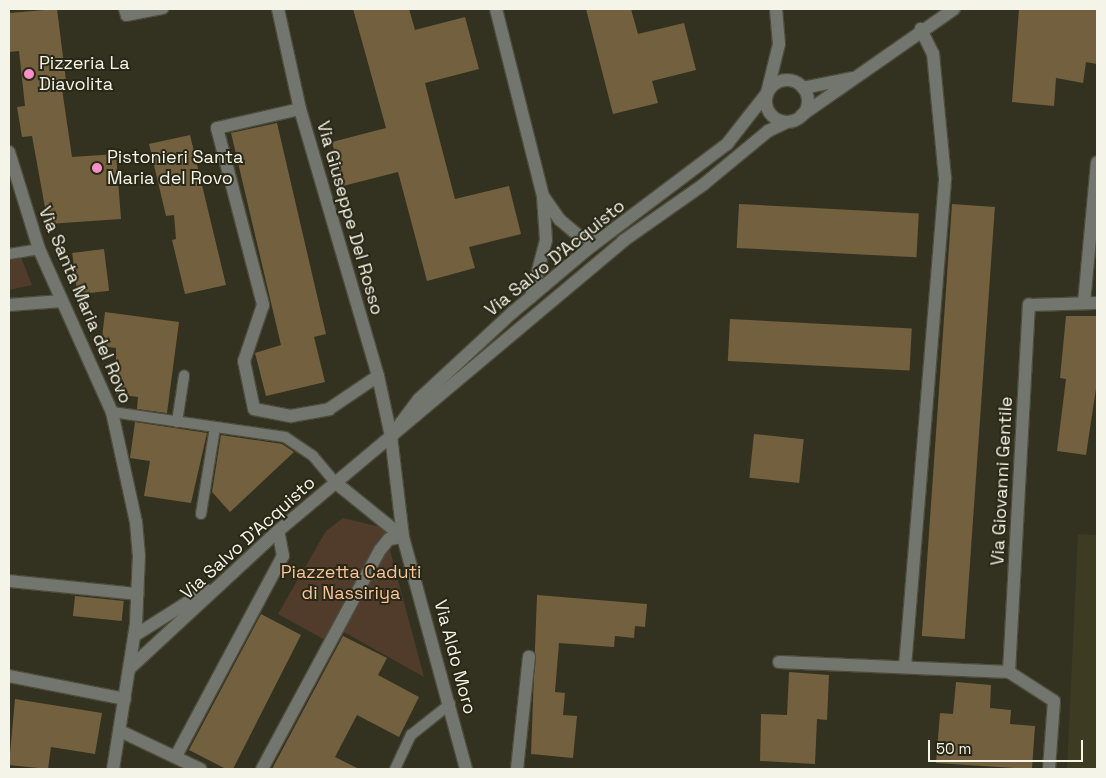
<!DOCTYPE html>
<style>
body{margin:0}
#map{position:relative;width:1106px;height:778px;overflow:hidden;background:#333220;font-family:"Space Grotesk",sans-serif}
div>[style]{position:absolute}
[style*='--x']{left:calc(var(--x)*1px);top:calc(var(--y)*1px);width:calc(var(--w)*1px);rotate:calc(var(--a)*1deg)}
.built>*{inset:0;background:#3d3b22}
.green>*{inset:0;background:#513c2c}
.building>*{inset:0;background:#73603e;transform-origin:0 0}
.roads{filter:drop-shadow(1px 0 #4e4d3c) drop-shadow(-1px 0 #4e4d3c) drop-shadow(0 1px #4e4d3c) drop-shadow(0 -1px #4e4d3c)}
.service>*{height:10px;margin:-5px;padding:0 5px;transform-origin:5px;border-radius:5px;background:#72766e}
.pedestrian>*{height:12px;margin:-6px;padding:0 6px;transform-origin:6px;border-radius:6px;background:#72766e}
.minor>*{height:12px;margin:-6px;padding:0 6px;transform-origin:6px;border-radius:6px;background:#72766e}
.tertiary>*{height:12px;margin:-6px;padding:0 6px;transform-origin:6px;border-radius:6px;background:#72766e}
.tertiary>.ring{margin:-6px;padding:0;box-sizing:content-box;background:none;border:12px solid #72766e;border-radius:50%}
.dots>*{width:14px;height:14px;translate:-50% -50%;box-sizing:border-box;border:2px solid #292817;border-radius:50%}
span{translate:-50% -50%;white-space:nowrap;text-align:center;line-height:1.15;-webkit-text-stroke:4px #292817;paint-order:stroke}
.poi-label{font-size:18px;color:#f5f4e9}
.left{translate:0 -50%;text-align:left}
.street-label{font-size:18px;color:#f5f4e9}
.park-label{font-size:18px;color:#fac299}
.frame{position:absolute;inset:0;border:10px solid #f5f4e9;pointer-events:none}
.scale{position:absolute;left:928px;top:740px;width:155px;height:22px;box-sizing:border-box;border:2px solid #f5f4e9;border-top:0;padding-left:6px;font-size:15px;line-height:18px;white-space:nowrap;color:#f5f4e9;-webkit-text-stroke:4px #292817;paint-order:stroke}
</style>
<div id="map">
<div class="built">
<i style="clip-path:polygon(1078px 534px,1097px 535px,1097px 769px,1067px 769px)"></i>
</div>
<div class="green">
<i style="clip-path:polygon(19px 252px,32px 285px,9px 290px,9px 254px)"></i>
<i style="clip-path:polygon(343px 518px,384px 528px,424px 677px,344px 632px,336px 646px,278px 614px,326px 531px)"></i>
</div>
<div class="building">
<i style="clip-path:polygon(57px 9px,66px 81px,61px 82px,72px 157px,116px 154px,121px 219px,48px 224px,32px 136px,22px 137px,17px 107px,25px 106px,19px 51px,9px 52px,9px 13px)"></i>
<i style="clip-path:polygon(353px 9px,409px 9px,415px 30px,465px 17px,479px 69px,425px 83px,431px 107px,455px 199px,509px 186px,521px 234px,469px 247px,475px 268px,427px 281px,398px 172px,343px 186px,332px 142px,386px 128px)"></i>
<i style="clip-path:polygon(586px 9px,631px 9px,638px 34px,684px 23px,696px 70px,652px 81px,658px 103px,613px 114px)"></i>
<i style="clip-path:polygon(1019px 9px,1097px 9px,1097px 64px,1086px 62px,1083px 83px,1056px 78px,1054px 106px,1012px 102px)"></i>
<i style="clip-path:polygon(277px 123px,326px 334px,314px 337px,325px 382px,266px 396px,255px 353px,281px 345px,231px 133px)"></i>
<i style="clip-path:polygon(190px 135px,226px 285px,185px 294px,172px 240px,176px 239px,174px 215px,166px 216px,149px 144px)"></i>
<i style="left:739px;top:204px;width:180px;height:44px;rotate:3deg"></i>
<i style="left:952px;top:204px;width:43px;height:433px;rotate:4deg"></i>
<i style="left:104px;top:249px;width:42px;height:32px;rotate:83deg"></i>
<i style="clip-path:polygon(105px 312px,179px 322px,167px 413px,137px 409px,138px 397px,116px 394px,116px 348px,101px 346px)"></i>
<i style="clip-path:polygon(1066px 316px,1097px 316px,1097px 382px,1086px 455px,1057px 451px,1066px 379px,1060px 378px)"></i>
<i style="left:730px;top:319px;width:182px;height:42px;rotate:3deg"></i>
<i style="clip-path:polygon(135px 422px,207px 433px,191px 503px,144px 496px,150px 461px,130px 458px)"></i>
<i style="left:754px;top:434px;width:50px;height:44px;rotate:6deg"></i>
<i style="clip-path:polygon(221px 435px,282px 444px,294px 452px,230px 512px,212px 492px)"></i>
<i style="clip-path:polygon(537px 595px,647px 604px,645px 627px,635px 626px,634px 638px,615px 636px,614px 647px,559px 643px,555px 692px,565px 693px,563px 715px,577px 716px,573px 758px,531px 754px)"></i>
<i style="left:75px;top:596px;width:49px;height:20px;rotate:6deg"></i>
<i style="clip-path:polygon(261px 614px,301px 635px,233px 769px,226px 769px,189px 750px)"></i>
<i style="clip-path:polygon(343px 636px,387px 658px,378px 675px,419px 697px,399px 737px,357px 715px,335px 757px,359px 769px,272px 769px)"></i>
<i style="clip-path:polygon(789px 672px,829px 675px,827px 720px,817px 719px,815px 764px,760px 761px,761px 714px,787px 715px)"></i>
<i style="clip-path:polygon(956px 682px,991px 685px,990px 708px,1011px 710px,1010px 724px,1035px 726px,1032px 769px,936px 763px,940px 713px,953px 714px)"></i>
<i style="clip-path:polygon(15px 699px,102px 713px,95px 754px,51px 747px,48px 769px,9px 765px)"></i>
</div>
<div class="roads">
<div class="service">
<i style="--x:124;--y:9;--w:7;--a:74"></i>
<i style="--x:126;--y:16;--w:38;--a:-11"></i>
<i style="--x:9;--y:254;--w:30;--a:-9"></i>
<i style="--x:112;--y:412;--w:175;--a:8.2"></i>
<i style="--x:285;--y:437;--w:34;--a:34"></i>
<i style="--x:313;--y:456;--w:35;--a:50"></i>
<i style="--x:177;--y:422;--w:47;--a:-81.3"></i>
<i style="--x:201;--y:514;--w:87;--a:-80.8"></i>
<i style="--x:395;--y:769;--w:38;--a:-65"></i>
<i style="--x:411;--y:735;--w:50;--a:-38.5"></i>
</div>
<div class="pedestrian">
<i style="--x:120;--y:731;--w:89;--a:25.4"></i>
<i style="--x:262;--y:769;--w:249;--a:-61.7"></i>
<i style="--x:380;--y:550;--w:14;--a:-51"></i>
<i style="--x:389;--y:539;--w:14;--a:-8"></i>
</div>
<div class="minor">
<i style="--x:278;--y:9;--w:102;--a:77.6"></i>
<i style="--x:300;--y:109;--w:278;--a:73.7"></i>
<i style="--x:378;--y:376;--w:61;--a:77.8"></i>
<i style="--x:391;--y:436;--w:102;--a:83.2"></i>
<i style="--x:403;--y:537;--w:240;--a:74.8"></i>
<i style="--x:496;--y:9;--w:193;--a:75.9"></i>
<i style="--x:543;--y:196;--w:44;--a:86.1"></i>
<i style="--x:546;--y:240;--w:59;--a:104.7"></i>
<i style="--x:767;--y:93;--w:50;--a:-76.2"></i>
<i style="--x:779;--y:44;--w:35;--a:-95"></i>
<i style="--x:300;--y:109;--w:85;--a:167.1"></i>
<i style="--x:217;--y:128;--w:183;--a:75.4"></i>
<i style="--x:263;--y:305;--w:59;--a:108.7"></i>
<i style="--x:244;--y:361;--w:49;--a:78.2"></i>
<i style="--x:254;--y:409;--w:38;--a:11"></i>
<i style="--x:291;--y:416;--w:39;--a:-10"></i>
<i style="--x:329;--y:409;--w:59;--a:-34"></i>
<i style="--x:543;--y:196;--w:29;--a:55"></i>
<i style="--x:560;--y:220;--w:25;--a:40"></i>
<i style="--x:579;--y:236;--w:20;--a:11"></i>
<i style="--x:1084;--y:303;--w:141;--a:-84.7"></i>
<i style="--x:9;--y:305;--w:53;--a:-4.3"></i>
<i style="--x:336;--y:483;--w:86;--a:38.9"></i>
<i style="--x:9;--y:581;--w:129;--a:5.8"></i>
<i style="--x:779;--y:662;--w:230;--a:2.5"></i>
<i style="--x:905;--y:667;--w:491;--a:-85.3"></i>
<i style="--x:945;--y:178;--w:125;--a:-95.5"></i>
<i style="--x:933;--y:54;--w:28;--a:-116"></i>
<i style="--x:9;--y:676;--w:118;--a:11.2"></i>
<i style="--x:176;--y:756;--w:227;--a:-61.9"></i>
<i style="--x:283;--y:556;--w:25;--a:-101"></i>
<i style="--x:517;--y:769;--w:113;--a:-83.9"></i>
<i style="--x:1049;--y:769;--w:68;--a:-85.8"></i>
<i style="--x:1054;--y:701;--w:54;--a:-147.2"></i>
<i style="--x:1009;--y:672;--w:368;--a:-86.9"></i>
<i style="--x:1029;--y:305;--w:68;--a:-1.7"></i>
</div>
<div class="tertiary">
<i class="ring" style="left:766px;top:80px;width:30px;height:30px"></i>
<i style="--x:803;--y:88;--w:50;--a:-11.5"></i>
<i style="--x:802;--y:115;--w:185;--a:-34.9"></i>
<i style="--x:9;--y:152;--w:102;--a:72.8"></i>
<i style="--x:39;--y:249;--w:179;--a:65.9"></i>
<i style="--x:112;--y:412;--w:113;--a:77.7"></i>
<i style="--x:136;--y:522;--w:33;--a:85"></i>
<i style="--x:139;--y:555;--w:69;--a:92.5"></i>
<i style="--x:136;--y:624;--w:147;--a:99"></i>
<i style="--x:400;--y:424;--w:31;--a:-53"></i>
<i style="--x:419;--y:399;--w:128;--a:-42.8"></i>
<i style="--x:513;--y:312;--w:99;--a:-40.1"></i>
<i style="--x:589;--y:248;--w:173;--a:-37"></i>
<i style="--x:727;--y:144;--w:65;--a:-51.9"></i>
<i style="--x:134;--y:636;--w:86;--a:-32.2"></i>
<i style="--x:130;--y:668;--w:202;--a:-42.8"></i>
<i style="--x:278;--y:531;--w:451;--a:-40"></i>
<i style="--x:623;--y:241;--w:99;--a:-35.1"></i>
<i style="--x:704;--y:184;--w:83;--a:-39.6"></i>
<i style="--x:768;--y:131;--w:21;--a:-25"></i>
</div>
</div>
<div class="dots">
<i style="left:29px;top:74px;background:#fa8fc7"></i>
<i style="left:97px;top:168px;background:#fa8fc7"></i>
</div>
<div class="poi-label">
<span class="left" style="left:39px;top:74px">Pizzeria La<br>Diavolita</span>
<span class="left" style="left:107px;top:168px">Pistonieri Santa<br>Maria del Rovo</span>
</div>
<div class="street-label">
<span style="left:350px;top:218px;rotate:74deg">Via Giuseppe Del Rosso</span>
<span style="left:555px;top:258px;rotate:-39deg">Via Salvo D'Acquisto</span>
<span style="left:85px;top:305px;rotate:67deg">Via Santa Maria del Rovo</span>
<span style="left:1002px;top:481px;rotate:-87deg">Via Giovanni Gentile</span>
<span style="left:248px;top:538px;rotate:-42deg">Via Salvo D'Acquisto</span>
<span style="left:455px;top:657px;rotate:75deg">Via Aldo Moro</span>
</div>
<div class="park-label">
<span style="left:351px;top:583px">Piazzetta Caduti<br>di Nassiriya</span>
</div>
<div class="frame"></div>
<div class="scale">50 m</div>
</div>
